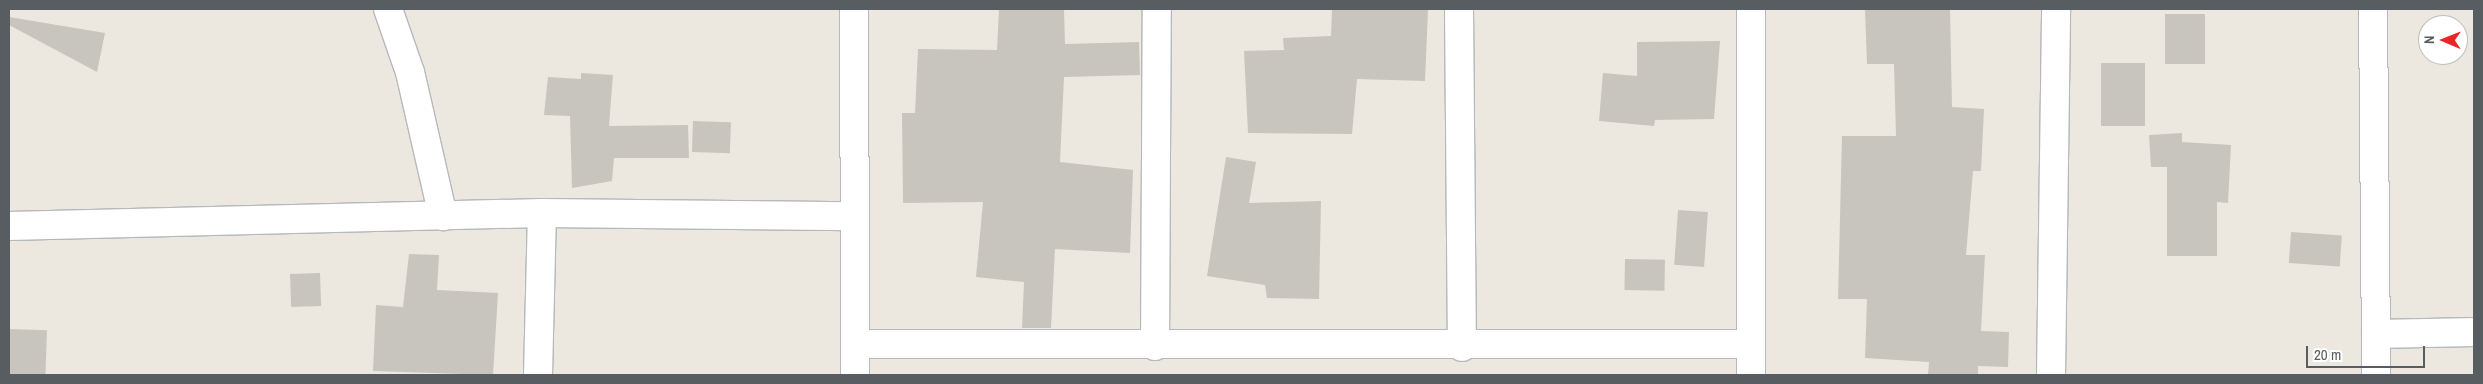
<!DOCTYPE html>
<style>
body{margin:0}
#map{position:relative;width:2483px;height:384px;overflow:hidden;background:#ece8df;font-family:"Archivo Narrow",sans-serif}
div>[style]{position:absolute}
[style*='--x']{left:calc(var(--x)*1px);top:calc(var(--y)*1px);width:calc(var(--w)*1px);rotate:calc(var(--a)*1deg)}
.building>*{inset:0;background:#c8c5be;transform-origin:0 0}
.roads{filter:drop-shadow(1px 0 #b5b8bd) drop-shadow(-1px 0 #b5b8bd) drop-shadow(0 1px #b5b8bd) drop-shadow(0 -1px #b5b8bd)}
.minor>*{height:28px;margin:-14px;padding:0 14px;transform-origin:14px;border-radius:14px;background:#fff}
span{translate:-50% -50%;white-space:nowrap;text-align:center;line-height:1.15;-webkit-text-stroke:4.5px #fff;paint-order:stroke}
.frame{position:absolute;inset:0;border:10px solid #585d61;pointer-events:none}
.north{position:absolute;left:2418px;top:15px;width:50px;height:50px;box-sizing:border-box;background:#fff;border:1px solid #bcbec0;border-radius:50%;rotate:271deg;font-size:14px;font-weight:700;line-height:20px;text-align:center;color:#585d61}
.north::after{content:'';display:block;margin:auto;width:18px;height:22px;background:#ec2529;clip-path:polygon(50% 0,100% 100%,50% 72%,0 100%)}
.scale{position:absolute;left:2306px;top:346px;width:119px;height:22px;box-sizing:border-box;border:2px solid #585d61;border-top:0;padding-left:6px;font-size:15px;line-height:18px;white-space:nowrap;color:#585d61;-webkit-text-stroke:4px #fff;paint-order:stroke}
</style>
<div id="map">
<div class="building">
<i style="clip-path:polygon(999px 9px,1064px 9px,1065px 44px,1139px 42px,1140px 75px,1064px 77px,1060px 162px,1133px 170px,1130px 253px,1055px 249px,1051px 328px,1022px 328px,1024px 282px,976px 277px,983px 202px,903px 203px,902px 113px,915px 113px,918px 49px,997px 50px)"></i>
<i style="clip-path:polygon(1332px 9px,1428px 9px,1425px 81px,1357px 79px,1352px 134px,1248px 133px,1244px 51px,1284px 50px,1283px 38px,1331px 36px)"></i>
<i style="clip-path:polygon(1865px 9px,1950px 9px,1952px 107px,1984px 109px,1981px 171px,1973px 171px,1966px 255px,1985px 255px,1981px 331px,2009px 332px,2008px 367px,1978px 366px,1978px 375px,1928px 375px,1929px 362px,1865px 358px,1867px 299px,1838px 299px,1842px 136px,1896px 136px,1894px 64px,1867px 64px)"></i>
<i style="left:2205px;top:14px;width:50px;height:40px;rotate:90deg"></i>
<i style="clip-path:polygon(9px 17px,105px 33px,97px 72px,9px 25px)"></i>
<i style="clip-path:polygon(1720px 41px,1714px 119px,1655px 120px,1654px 126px,1599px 121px,1603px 73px,1637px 76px,1637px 42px)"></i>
<i style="left:2101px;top:63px;width:44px;height:63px"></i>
<i style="clip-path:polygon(581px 73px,613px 75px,609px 126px,688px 125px,689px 158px,614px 158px,612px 181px,572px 188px,570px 116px,544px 115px,548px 77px,581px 79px)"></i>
<i style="left:693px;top:121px;width:38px;height:31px;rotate:2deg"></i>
<i style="clip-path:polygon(2182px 133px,2182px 142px,2231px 145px,2228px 203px,2217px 202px,2217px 256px,2167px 256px,2167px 167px,2151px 167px,2149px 135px)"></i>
<i style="clip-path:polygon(1226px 157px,1256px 162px,1249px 203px,1321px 201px,1319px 299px,1267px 298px,1265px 285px,1207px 276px)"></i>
<i style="left:1678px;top:210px;width:30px;height:55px;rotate:4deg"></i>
<i style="left:2291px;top:232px;width:51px;height:31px;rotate:4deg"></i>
<i style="clip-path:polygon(409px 254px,439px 255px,437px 290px,498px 293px,493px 375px,373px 371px,376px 305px,403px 307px)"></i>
<i style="left:1625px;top:259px;width:40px;height:31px;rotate:1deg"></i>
<i style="left:320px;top:273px;width:33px;height:30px;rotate:88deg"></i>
<i style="left:9px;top:329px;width:38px;height:46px;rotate:2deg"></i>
</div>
<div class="roads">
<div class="minor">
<i style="--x:388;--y:9;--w:67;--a:70.8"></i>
<i style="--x:410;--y:72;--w:148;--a:77.1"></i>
<i style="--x:854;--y:9;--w:366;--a:89.8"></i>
<i style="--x:1459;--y:9;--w:338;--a:89.5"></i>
<i style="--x:2373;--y:9;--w:366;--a:89.5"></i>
<i style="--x:9;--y:226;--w:533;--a:-1.4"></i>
<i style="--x:542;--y:213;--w:312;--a:0.6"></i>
<i style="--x:2376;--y:334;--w:98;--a:-1.2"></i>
<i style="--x:855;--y:344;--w:896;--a:0"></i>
<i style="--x:1155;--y:346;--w:337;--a:-89.7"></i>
<i style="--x:538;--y:375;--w:162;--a:-88.6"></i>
<i style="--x:1751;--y:375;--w:366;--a:-90"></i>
<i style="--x:2051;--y:375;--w:366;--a:-89.2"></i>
</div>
</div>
<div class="frame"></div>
<div class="north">N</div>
<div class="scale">20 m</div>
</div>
